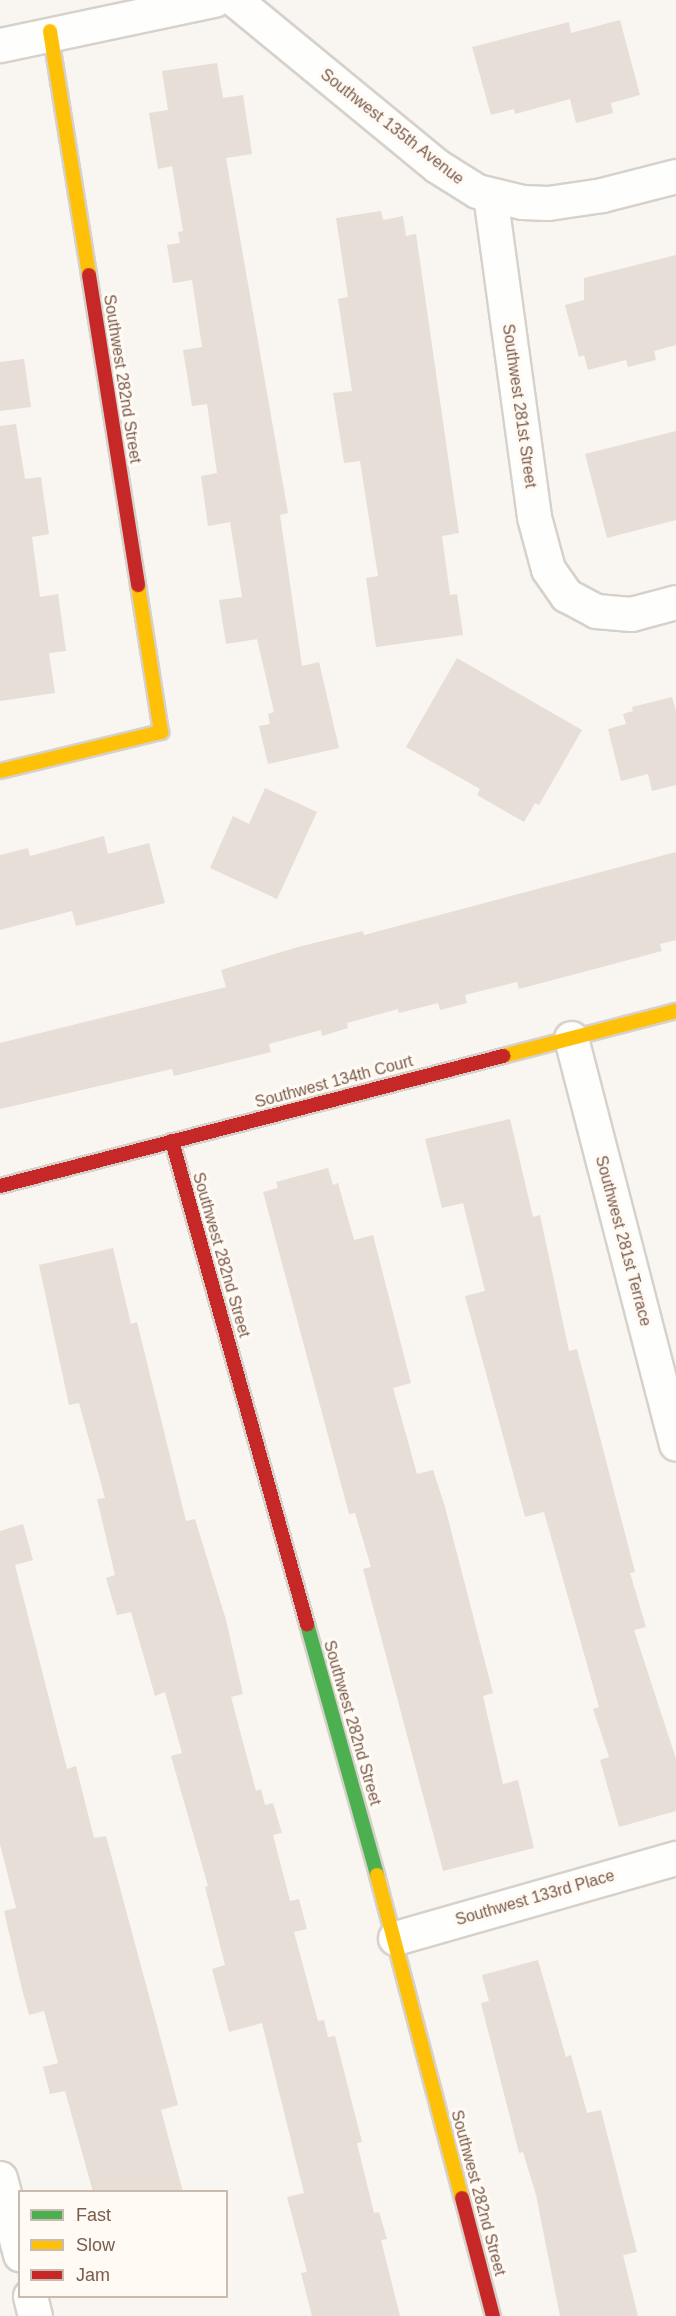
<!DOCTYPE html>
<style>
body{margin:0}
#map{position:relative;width:676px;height:2316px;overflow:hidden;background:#f9f5f0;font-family:Helvetica,sans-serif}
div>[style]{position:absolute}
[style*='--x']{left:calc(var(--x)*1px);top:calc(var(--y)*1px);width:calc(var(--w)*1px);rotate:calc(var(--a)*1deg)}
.building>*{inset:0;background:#e6ded7}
.roads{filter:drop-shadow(2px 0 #d7d1cb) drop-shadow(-2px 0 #d7d1cb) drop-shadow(0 2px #d7d1cb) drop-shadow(0 -2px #d7d1cb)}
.street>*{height:33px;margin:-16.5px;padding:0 16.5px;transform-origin:16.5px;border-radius:16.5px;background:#fefefd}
.fast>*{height:14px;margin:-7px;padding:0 7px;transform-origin:7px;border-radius:7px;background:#4caf50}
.slow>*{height:14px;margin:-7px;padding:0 7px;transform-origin:7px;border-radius:7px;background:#ffc107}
.jam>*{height:14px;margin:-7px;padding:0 7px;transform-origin:7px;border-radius:7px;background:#c62828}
span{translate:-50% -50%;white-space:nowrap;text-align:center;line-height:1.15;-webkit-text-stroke:6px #fffaf3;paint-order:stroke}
.street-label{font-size:16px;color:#7a5c4d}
.legend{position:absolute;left:18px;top:2190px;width:210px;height:108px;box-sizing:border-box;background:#fffaf3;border:2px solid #cabbb1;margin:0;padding:8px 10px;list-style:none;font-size:18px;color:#7a5c4d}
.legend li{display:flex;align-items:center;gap:12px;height:30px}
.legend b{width:30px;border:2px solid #cabbb1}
</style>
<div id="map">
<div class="building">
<i style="clip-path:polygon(620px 20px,640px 95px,611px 103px,613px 113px,576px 123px,570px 99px,515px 114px,514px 109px,491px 115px,472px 47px,569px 22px,571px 33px)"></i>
<i style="clip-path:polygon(217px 63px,223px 98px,243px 95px,252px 154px,226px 158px,288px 513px,280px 515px,302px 666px,319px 662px,339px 748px,268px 764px,259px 726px,270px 724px,268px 714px,274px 712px,257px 639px,226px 644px,219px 600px,242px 597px,230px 522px,208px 526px,201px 476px,217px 473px,207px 404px,192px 406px,183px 350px,202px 347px,192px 280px,173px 283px,167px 245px,180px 243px,178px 232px,183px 231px,172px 166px,158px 169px,149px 113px,168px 110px,162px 71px)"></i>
<i style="clip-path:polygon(381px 211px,383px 220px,403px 216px,406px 236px,416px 234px,459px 533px,442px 536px,450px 595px,457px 594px,463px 635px,376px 647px,366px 578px,378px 576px,360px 461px,344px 463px,333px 393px,352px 391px,338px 299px,348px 297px,336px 218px)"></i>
<i style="clip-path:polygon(676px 255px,676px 345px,654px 351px,656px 360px,628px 367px,626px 360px,588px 370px,584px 355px,579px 357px,565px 305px,584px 300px,584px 278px)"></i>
<i style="clip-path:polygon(24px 359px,31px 407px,0 411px,0 362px)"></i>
<i style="clip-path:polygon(16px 424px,25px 479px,41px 477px,49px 534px,32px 537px,40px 597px,58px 594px,66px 651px,49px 653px,55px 693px,0 701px,0 426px)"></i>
<i style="clip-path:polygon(676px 431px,676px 520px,607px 538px,585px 454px)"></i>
<i style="clip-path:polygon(457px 658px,582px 730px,539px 805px,535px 803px,524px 822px,477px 795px,480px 789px,406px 747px)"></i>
<i style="clip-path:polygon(672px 697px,676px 711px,676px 785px,652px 791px,648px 774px,621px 781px,608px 729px,626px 724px,623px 714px,633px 711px,632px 707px)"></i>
<i style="clip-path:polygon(265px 788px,317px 812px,277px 899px,210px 868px,233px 816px,249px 824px)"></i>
<i style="clip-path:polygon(104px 836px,108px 854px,149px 843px,165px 903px,76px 926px,72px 911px,0 930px,0 855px,28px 848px,30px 856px)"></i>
<i style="clip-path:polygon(676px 852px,676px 940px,660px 944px,662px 951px,519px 989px,517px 982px,465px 995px,467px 1003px,440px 1010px,438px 1003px,399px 1013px,398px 1009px,347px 1023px,348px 1028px,322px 1036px,321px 1030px,269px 1044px,271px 1052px,174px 1076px,172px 1069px,0 1109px,0 1043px,226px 987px,221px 970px,298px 947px,363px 931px,364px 935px)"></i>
<i style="clip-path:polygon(510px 1119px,533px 1217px,540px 1215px,569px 1351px,577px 1349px,635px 1572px,630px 1573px,646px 1627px,634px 1630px,676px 1759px,676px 1811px,619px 1827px,600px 1760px,609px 1757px,593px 1709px,599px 1707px,544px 1512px,525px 1517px,465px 1296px,485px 1291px,463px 1203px,442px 1208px,425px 1139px)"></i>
<i style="clip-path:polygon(328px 1168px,333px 1185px,338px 1183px,354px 1240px,373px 1235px,411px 1383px,393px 1388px,417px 1474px,433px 1470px,445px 1507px,493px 1693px,483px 1696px,503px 1784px,518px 1780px,534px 1848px,443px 1871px,363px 1569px,371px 1567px,355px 1513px,349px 1514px,263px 1192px,278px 1188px,276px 1182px)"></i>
<i style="clip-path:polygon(113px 1248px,131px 1324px,137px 1322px,186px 1521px,195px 1519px,226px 1620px,243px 1694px,231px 1697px,256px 1791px,261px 1789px,265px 1805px,273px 1803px,282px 1833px,273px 1835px,290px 1901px,299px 1899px,307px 1929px,294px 1932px,318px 2021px,324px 2020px,328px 2037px,335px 2036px,362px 2142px,357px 2143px,374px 2213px,379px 2212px,387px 2239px,381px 2240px,400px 2316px,312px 2316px,301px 2273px,307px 2272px,287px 2197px,304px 2193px,262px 2023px,229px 2032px,212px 1969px,225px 1965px,205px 1887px,208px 1886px,171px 1756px,182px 1753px,165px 1692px,155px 1696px,131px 1612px,117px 1615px,106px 1578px,115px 1575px,97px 1499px,105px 1498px,79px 1403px,69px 1405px,39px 1265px)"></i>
<i style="clip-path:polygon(23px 1524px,33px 1560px,15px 1565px,67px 1769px,76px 1766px,94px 1838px,106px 1836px,169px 2070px,178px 2105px,161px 2110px,183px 2192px,93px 2192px,65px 2091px,50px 2094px,43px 2067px,58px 2063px,44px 2011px,29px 2015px,22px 1989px,4px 1911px,16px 1908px,0 1844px,0 1531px)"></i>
<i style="clip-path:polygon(538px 1960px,566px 2057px,571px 2055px,587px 2113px,601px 2110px,637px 2252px,623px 2255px,638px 2316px,560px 2316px,536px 2195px,523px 2152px,519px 2153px,481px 2003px,489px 2001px,482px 1975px)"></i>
</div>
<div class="roads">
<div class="street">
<i style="--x:235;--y:0;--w:261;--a:39.4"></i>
<i style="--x:437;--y:166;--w:47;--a:32"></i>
<i style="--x:477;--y:191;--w:46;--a:13.7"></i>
<i style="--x:522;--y:202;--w:26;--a:2"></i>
<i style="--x:548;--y:203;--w:55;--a:-8.4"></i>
<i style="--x:602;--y:195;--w:76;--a:-14.4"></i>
<i style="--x:0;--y:45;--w:219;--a:-11.9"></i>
<i style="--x:490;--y:195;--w:325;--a:82.2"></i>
<i style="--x:534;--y:517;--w:54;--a:74.9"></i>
<i style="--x:548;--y:569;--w:32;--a:55"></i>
<i style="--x:566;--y:595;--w:34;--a:28"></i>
<i style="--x:596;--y:611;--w:35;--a:5"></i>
<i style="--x:631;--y:614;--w:47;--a:-14.9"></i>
<i style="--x:571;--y:1038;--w:419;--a:75.5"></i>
<i style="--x:395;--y:1938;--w:292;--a:-15.9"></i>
<i style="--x:0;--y:2178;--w:79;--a:75.3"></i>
<i style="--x:30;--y:2296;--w:21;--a:76"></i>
</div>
<div class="fast">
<i style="--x:307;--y:1624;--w:261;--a:74.4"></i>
</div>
<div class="slow">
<i style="--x:50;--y:31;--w:247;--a:80.9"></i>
<i style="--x:0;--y:771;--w:166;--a:-13.6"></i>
<i style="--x:161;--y:732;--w:149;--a:-98.9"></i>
<i style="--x:503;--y:1056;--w:179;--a:-14.6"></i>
<i style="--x:377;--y:1875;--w:334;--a:75.3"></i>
</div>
<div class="jam">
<i style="--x:89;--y:275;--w:314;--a:81"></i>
<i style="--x:172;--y:1141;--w:502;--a:74.38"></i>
<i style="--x:0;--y:1186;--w:520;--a:-14.49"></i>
<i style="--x:462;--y:2198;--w:122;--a:75.3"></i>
</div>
</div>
<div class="street-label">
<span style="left:392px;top:127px;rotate:38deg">Southwest 135th Avenue</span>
<span style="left:122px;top:379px;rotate:81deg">Southwest 282nd Street</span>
<span style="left:519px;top:406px;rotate:82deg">Southwest 281st Street</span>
<span style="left:334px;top:1082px;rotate:-15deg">Southwest 134th Court</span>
<span style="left:623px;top:1241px;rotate:75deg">Southwest 281st Terrace</span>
<span style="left:221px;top:1255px;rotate:74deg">Southwest 282nd Street</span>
<span style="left:352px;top:1723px;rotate:74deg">Southwest 282nd Street</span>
<span style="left:535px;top:1898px;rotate:-16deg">Southwest 133rd Place</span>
<span style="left:478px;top:2193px;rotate:75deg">Southwest 282nd Street</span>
</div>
<ul class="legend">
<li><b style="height:8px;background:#4caf50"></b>Fast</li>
<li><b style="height:8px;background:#ffc107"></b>Slow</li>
<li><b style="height:8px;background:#c62828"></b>Jam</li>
</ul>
</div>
